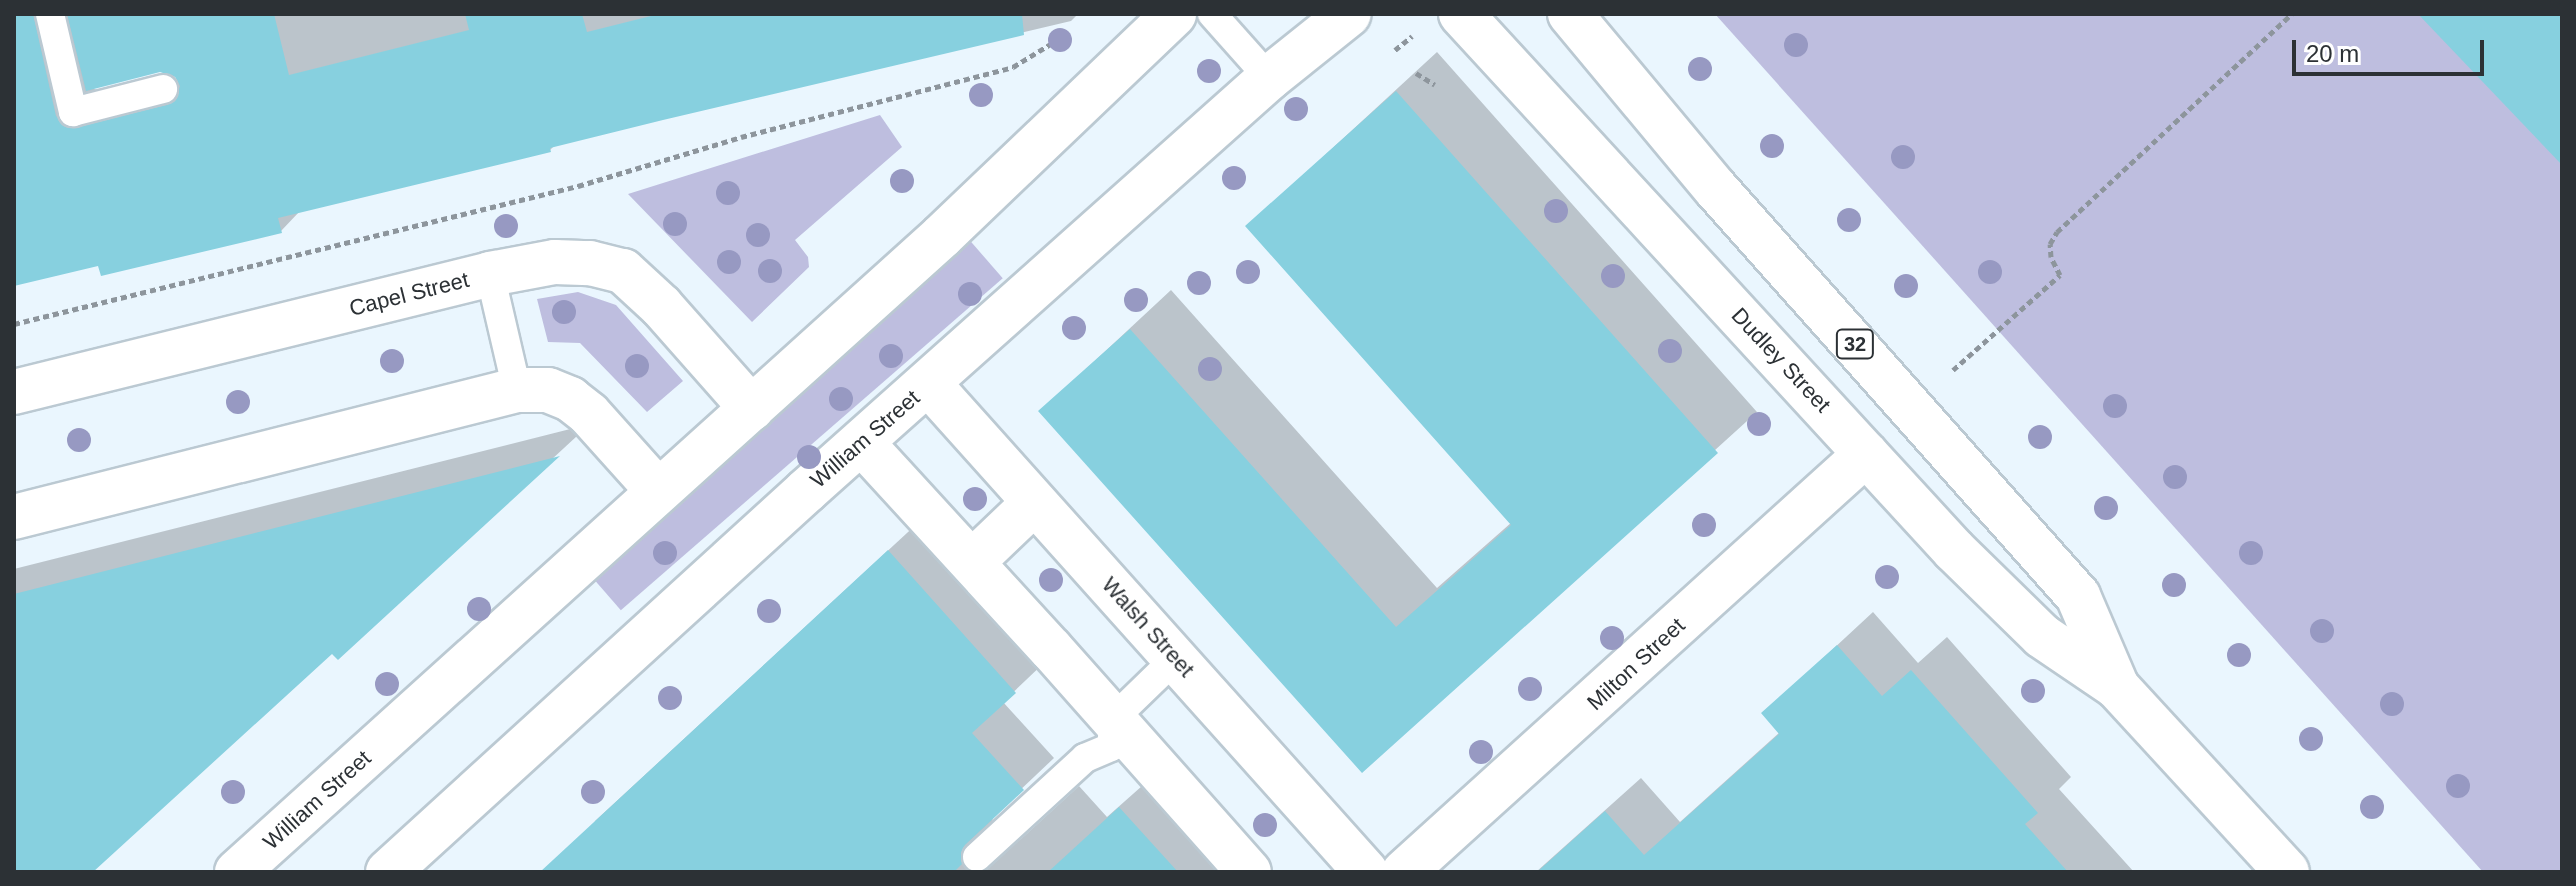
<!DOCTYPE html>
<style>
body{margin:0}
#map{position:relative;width:2576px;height:886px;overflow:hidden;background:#eaf6fe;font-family:Arial,sans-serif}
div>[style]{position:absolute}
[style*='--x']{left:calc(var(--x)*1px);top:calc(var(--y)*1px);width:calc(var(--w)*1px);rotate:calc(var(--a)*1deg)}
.green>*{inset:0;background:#bebedf;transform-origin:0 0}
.shadow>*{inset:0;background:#0003}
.building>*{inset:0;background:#87d0df}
.path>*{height:5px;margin-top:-2.5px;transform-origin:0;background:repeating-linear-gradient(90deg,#8d959c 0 6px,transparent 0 10px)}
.roads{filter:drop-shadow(2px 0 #bbc9d2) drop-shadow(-2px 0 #bbc9d2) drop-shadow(0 2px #bbc9d2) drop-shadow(0 -2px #bbc9d2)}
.lane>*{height:28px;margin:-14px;padding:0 14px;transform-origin:14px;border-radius:14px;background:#fff}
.street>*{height:44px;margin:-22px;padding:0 22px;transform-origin:22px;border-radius:22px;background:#fff}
.primary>*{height:44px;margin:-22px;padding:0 22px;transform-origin:22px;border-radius:22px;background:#fff}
.trees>*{width:24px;height:24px;margin:-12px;border-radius:50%;background:#9799c2}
span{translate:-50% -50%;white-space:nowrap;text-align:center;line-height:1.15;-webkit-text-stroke:6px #fff;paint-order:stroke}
.shield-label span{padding:2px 6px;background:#fff;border:2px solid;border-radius:6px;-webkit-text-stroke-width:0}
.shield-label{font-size:20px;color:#2c3135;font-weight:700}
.street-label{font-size:22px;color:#2c3135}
.frame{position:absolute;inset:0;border:16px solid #2c3135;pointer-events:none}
.scale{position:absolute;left:2292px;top:40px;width:192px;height:36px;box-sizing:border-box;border:4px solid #2c3135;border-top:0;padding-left:10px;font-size:24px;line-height:28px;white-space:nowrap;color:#2c3135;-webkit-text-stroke:6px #fff;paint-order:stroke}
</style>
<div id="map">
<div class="green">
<i style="clip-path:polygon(1715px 14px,2562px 14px,2562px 872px,2483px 872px)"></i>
<i style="clip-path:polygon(880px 115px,902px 147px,795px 240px,808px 257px,809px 267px,752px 322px,628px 194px)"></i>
<i style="left:966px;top:236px;width:56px;height:506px;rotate:49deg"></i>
<i style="clip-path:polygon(578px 292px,616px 305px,683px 381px,647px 412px,580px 343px,548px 342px,537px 299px)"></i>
</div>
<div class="shadow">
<i style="clip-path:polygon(evenodd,14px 14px,1078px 14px,1071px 21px,662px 118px,556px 144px,550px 150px,300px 211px,281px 231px,99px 264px,14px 284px,14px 14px,160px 70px,176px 75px,178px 79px,111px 96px,92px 88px,160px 70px)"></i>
<i style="clip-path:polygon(1437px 52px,1757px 412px,1362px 770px,1041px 411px,1171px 290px,1437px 588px,1512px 522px,1248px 226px)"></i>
<i style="clip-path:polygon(590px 424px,338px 657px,332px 651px,90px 872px,14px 872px,14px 569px)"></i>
<i style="clip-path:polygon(920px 521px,1046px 661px,1003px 702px,1054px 758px,994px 815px,990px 828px,1012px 844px,1021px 839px,1079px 786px,1107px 817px,1151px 778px,1226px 872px,583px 872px,595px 821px)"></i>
<i style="clip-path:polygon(1873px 612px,1918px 663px,1947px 637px,2071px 777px,2059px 789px,2134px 872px,1536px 872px,1641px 778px,1680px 822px,1780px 732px,1764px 713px)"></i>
</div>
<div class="building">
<i style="clip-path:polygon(14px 14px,33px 14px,56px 116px,69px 128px,167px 105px,175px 101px,180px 86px,175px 77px,160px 72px,86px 91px,67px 14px,274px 14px,289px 75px,469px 30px,465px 14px,582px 14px,587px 32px,659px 14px,1022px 14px,1024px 35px,663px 120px,550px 148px,551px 152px,278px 218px,282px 233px,101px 276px,98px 266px,14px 286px)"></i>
<i style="clip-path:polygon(2418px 14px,2562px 14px,2562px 165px)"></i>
<i style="clip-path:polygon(1396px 91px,1718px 453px,1362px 773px,1038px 411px,1130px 329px,1396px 627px,1511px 525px,1245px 226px)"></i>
<i style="clip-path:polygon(560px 456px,338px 660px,332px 654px,93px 872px,14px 872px,14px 594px)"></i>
<i style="clip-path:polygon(888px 550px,1016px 693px,972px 733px,1024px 790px,965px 845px,961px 853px,962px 864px,954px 872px,540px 872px)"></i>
<i style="clip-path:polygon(1837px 645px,1882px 696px,1911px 670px,2038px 813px,2025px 824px,2068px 872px,1537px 872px,1605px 811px,1644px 855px,1779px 734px,1761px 713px)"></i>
<i style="clip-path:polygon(1119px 807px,1178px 872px,1048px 872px)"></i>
</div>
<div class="path">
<i style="--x:1395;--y:50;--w:22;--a:-39"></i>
<i style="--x:1416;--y:73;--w:22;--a:32"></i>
<i style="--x:14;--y:324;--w:581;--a:-13.75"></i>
<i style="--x:578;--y:186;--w:170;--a:-16.7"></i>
<i style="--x:741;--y:137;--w:281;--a:-14.4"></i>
<i style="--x:1013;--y:67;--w:63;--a:-31.4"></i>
<i style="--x:1953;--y:370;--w:143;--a:-41.6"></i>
<i style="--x:2060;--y:275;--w:20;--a:-117"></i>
<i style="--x:2051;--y:257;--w:13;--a:-94"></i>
<i style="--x:2050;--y:244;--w:14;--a:-60"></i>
<i style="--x:2057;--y:232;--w:321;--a:-42.9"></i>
</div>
<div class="roads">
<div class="lane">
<i style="--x:50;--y:14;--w:101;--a:76.8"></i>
<i style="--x:73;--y:112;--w:93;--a:-14.3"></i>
<i style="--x:1212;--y:14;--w:86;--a:48.3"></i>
<i style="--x:490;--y:274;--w:119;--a:76.9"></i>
<i style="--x:977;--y:857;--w:147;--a:-42.5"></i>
<i style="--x:1085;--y:758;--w:28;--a:-23"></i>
<i style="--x:1111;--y:747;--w:29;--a:-84"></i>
<i style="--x:1114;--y:718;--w:86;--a:-44.1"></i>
</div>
<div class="street">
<i style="--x:928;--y:383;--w:656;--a:48.15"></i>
<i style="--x:14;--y:392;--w:490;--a:-13.9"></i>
<i style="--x:490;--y:274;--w:66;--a:-10.5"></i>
<i style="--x:555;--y:262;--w:35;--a:2"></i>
<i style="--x:590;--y:263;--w:34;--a:14"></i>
<i style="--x:623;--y:271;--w:52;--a:42.6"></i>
<i style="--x:661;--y:306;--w:137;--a:48.5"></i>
<i style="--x:862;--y:443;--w:280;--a:47.5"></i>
<i style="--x:1051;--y:649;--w:298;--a:48.4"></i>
<i style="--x:14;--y:517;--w:519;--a:-14.17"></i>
<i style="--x:517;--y:390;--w:31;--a:0"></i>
<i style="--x:548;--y:390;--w:24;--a:22"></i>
<i style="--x:570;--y:399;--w:24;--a:38"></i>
<i style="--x:589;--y:414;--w:103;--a:48.1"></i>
<i style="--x:972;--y:562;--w:86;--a:-43.6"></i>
<i style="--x:237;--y:872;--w:949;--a:-42.05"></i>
<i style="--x:942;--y:236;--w:321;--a:-43.7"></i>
<i style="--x:388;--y:872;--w:566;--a:-42.35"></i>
<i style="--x:806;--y:491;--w:620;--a:-41.73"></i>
<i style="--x:1269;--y:78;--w:102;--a:-38.7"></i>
<i style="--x:1404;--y:872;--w:623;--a:-42.14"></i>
</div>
<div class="primary">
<i style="--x:1461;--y:14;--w:728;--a:47.39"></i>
<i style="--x:1954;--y:550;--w:123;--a:44.3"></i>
<i style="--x:2042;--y:636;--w:91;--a:34.2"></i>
<i style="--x:2117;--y:687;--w:251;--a:47.4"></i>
<i style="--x:1570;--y:14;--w:228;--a:50.2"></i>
<i style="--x:1716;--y:189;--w:545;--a:48.35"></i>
<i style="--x:2078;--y:596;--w:99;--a:66.8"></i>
</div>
</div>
<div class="trees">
<i style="left:1060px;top:40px"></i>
<i style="left:1796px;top:45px"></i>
<i style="left:1700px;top:69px"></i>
<i style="left:1209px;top:71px"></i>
<i style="left:981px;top:95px"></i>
<i style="left:1296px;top:109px"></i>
<i style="left:1772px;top:146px"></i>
<i style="left:1903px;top:157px"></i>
<i style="left:1234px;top:178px"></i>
<i style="left:902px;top:181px"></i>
<i style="left:728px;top:193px"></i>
<i style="left:1556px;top:211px"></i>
<i style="left:1849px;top:220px"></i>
<i style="left:675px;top:224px"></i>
<i style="left:506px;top:226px"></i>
<i style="left:758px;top:235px"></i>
<i style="left:729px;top:262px"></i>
<i style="left:770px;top:271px"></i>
<i style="left:1248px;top:272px"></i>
<i style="left:1990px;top:272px"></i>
<i style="left:1613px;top:276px"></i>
<i style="left:1199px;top:283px"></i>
<i style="left:1906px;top:286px"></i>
<i style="left:970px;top:294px"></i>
<i style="left:1136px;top:300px"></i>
<i style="left:564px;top:312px"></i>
<i style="left:1074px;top:328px"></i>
<i style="left:1670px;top:351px"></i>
<i style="left:891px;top:356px"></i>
<i style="left:392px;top:361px"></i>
<i style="left:637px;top:366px"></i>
<i style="left:1210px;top:369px"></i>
<i style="left:841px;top:399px"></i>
<i style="left:238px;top:402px"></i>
<i style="left:2115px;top:406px"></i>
<i style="left:1759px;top:424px"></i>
<i style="left:2040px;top:437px"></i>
<i style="left:79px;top:440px"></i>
<i style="left:809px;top:457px"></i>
<i style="left:2175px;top:477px"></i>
<i style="left:975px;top:499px"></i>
<i style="left:2106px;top:508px"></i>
<i style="left:1704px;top:525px"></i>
<i style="left:665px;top:553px"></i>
<i style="left:2251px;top:553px"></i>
<i style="left:1887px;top:577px"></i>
<i style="left:1051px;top:580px"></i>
<i style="left:2174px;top:585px"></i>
<i style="left:479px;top:609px"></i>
<i style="left:769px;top:611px"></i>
<i style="left:2322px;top:631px"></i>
<i style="left:1612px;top:638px"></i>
<i style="left:2239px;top:655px"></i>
<i style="left:387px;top:684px"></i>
<i style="left:1530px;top:689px"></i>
<i style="left:2033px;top:691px"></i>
<i style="left:670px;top:698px"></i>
<i style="left:2392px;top:704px"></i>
<i style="left:2311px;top:739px"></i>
<i style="left:1481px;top:752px"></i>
<i style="left:2458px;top:786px"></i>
<i style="left:233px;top:792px"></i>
<i style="left:593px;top:792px"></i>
<i style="left:2372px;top:807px"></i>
<i style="left:1265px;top:825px"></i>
</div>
<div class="shield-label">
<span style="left:1855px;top:344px">32</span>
</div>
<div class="street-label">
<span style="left:409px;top:294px;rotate:-14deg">Capel Street</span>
<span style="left:1781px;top:360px;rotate:47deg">Dudley Street</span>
<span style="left:865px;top:439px;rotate:-41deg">William Street</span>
<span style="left:1148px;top:627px;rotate:48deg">Walsh Street</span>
<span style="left:1636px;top:664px;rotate:-43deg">Milton Street</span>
<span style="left:317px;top:800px;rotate:-42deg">William Street</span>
</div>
<div class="frame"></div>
<div class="scale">20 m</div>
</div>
